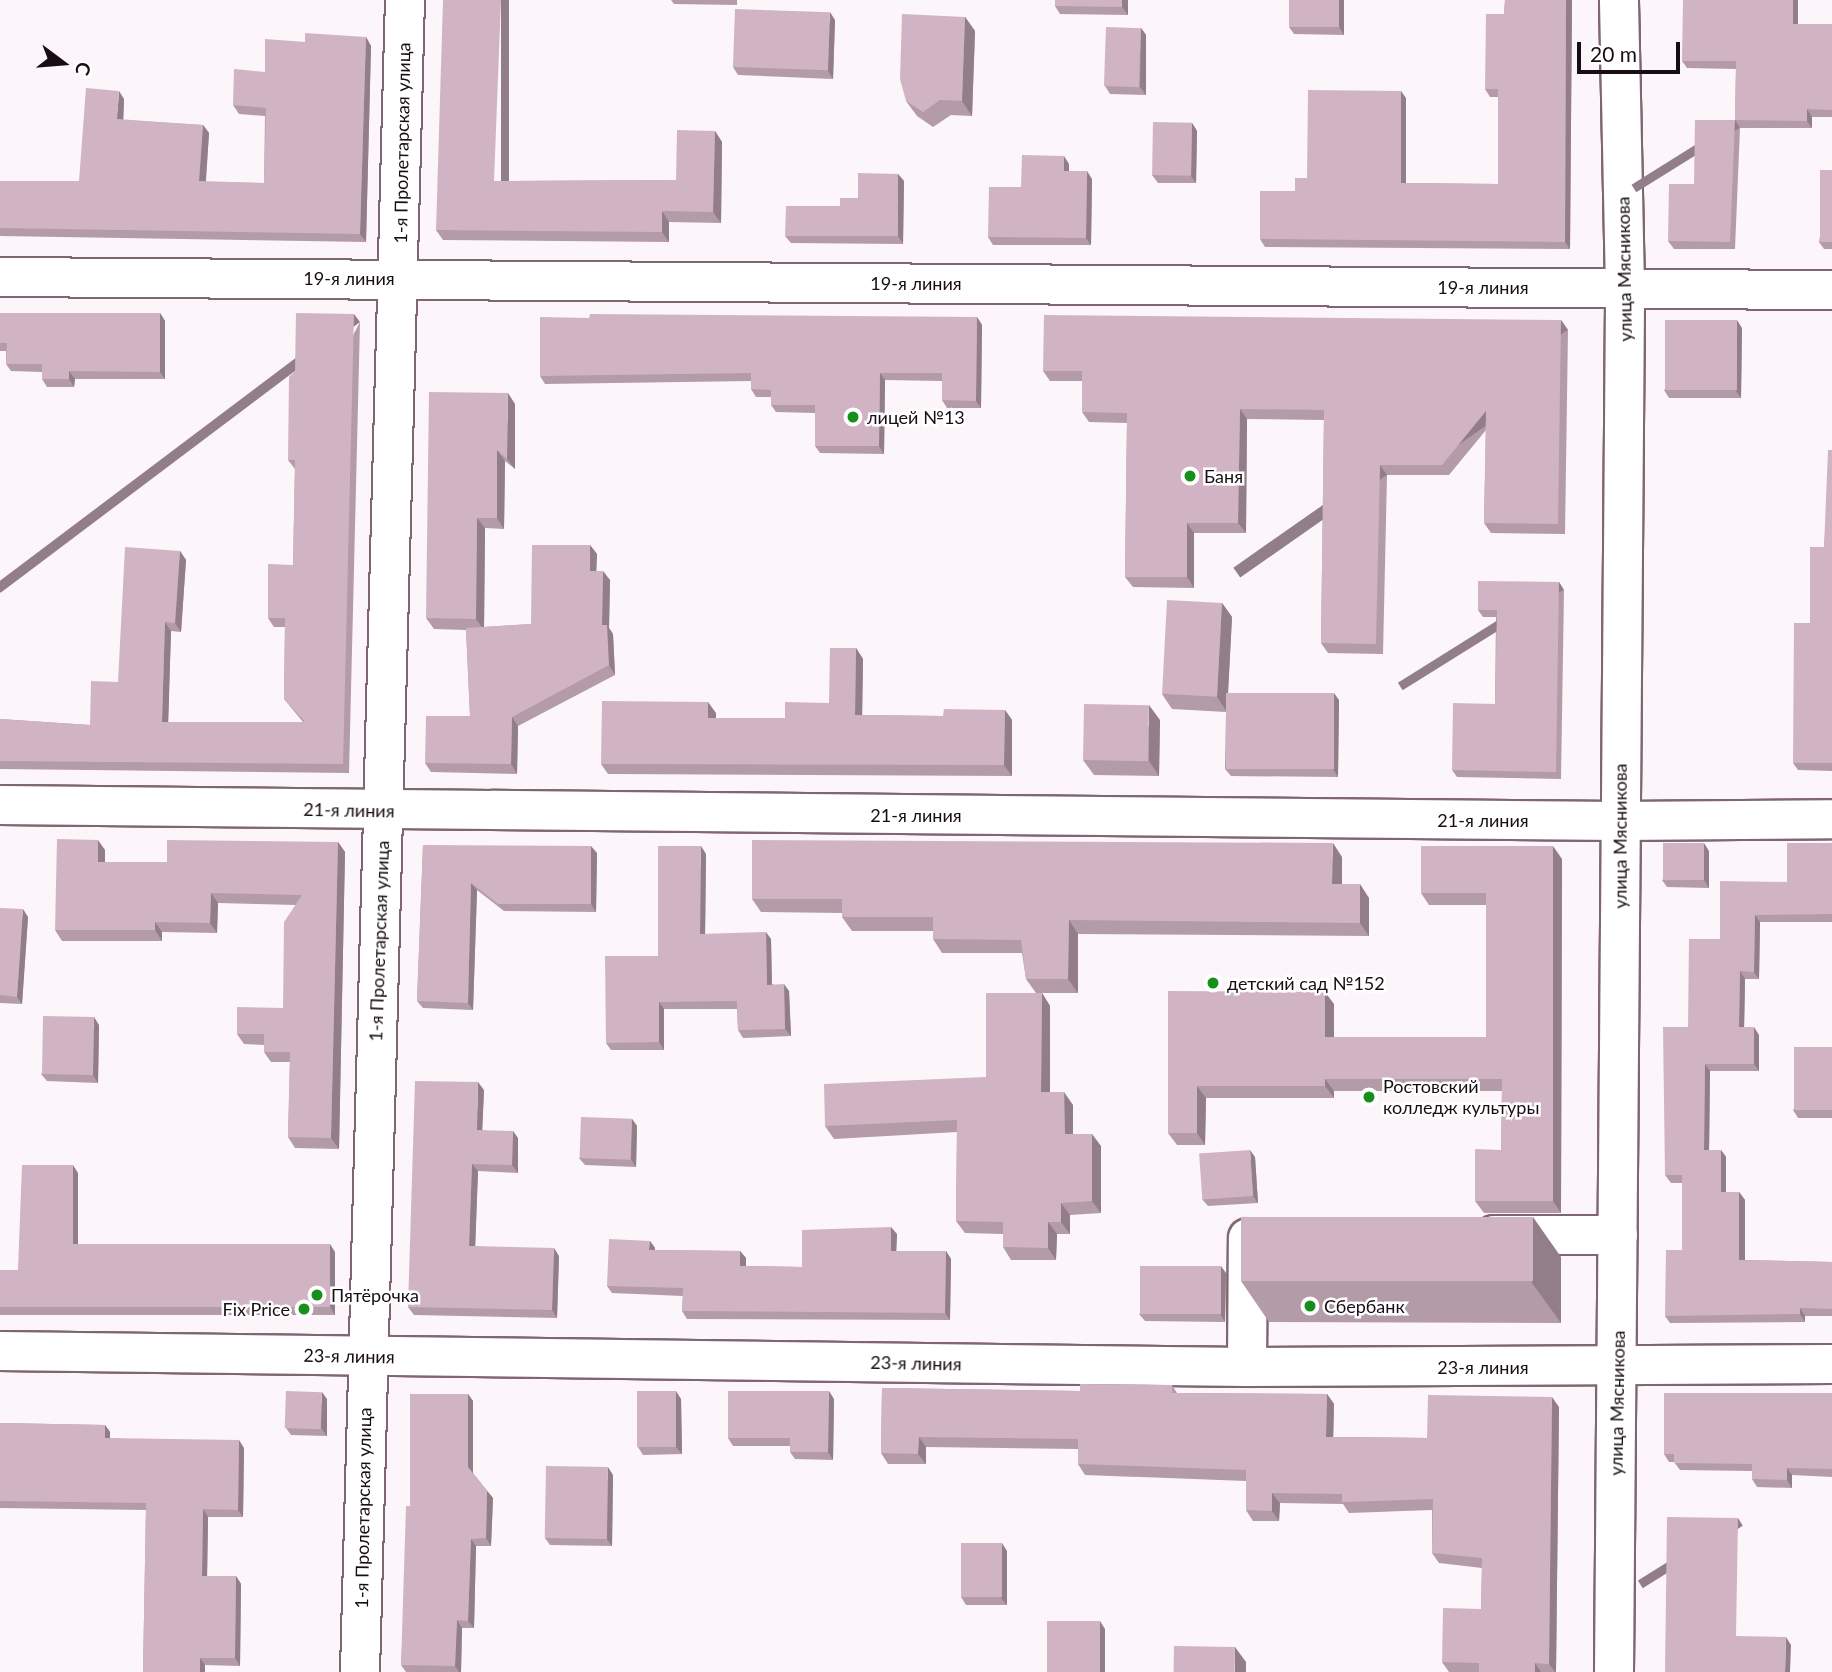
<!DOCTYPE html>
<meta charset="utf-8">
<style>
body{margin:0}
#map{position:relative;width:1832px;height:1672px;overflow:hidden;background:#fcf5f9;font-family:Lato,sans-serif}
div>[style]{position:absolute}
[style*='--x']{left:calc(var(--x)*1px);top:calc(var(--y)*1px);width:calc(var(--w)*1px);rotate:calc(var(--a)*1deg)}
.roads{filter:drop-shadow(2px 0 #806674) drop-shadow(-2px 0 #806674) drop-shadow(0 2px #806674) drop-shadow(0 -2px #806674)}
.minor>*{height:38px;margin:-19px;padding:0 19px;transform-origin:19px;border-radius:19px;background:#fff}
.major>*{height:38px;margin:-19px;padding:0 19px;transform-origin:19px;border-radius:19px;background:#fff}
.wall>*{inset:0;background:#b49ba8}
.shaded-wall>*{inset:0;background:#927e88;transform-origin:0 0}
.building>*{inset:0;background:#d1b4c3;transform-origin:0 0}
.dots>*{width:19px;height:19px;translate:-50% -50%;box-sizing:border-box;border:4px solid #fff;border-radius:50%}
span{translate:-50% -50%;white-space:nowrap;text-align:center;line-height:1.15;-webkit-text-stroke:5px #fff;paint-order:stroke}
.street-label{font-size:18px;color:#170d13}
.poi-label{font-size:18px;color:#170d13}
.left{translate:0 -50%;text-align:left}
.right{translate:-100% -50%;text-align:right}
.north{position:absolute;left:28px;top:28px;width:70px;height:70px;-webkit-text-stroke:5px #fff;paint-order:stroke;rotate:106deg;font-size:19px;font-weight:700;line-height:28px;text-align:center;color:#170d13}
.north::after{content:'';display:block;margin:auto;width:24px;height:32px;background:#170d13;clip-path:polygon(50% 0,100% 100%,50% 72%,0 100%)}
.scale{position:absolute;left:1577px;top:42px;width:103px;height:32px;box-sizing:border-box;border:4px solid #170d13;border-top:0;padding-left:9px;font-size:21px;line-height:24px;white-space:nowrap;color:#170d13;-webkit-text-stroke:5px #fff;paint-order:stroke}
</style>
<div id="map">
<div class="roads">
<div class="minor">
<i style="--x:0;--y:277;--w:1832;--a:0.41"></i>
<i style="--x:0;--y:805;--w:1620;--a:0.57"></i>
<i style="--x:1620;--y:821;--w:212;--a:-0.5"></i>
<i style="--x:1494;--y:1235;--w:124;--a:0"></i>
<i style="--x:0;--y:1351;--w:1247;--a:0.74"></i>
<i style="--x:1247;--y:1367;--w:585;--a:-0.29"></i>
<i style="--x:1247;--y:1367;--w:129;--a:-89.6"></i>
<i style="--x:360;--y:1672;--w:1673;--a:-88.46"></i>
</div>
<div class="major">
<i style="--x:1614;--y:1672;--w:1384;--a:-89.54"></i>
<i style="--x:1625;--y:288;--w:288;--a:-91.2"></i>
</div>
</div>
<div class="wall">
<i style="clip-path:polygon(671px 0,737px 0,737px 5px,674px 4px)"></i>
<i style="clip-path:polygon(1055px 0,1128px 0,1128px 15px,1060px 14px,1055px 6px)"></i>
<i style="clip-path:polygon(1344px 0,1344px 35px,1294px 34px,1289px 27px)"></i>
<i style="clip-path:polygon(1505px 0,1572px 0,1570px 249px,1265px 247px,1260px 239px,1295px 191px,1307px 178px,1406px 98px,1406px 183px,1498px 184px,1498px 97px,1490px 97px,1485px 89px,1504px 14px)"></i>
<i style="clip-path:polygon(1798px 0,1798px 24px,1832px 24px,1832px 117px,1812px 117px,1812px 128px,1740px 128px,1735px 249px,1674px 249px,1668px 241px,1694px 184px,1735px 120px,1736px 69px,1687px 68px,1682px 61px)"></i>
<i style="clip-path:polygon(965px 17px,975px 31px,972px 116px,951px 115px,933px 127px,917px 116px,906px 101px)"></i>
<i style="clip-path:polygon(835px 20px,833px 79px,738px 75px,733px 67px)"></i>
<i style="clip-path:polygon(1141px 28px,1146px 35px,1146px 95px,1110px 94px,1105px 86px)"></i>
<i style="clip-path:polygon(366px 37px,371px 46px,366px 242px,0 236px,0 181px,79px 181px,124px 99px,123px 120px,203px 125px,209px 133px,206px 182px,264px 183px,265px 116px,239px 114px,233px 105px,265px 72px,305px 42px)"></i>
<i style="clip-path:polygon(1192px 123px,1197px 131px,1196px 183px,1158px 183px,1152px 175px)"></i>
<i style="clip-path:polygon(715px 131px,722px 142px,721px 223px,669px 222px,669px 242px,443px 240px,436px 230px,501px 181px,676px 180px)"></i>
<i style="clip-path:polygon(1069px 164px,1069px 171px,1092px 179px,1091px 245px,993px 245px,988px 237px,1021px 187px)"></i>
<i style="clip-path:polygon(1832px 170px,1832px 249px,1824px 249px,1819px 242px)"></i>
<i style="clip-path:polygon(898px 174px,904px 181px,903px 244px,791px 243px,785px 236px,840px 206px,858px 198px)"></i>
<i style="clip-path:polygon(0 313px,160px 313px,165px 321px,165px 379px,75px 379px,74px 387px,47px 387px,42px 379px,42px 372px,11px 371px,6px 364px,6px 351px,0 351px)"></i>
<i style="clip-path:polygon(977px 317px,982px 325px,981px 408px,947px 408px,942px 400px,942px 381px,885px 380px,884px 454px,820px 453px,815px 446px,815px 413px,776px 412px,771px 405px,771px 397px,756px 397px,751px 389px,751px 381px,545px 384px,540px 376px)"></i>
<i style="clip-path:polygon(1561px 320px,1568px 330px,1565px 534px,1491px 533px,1484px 523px,1486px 430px,1449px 475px,1387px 475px,1383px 654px,1328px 653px,1321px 643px,1324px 420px,1247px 419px,1246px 533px,1194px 533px,1194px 588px,1133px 587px,1125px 577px,1127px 423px,1089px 422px,1082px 412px,1082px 381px,1050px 381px,1043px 371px)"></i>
<i style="clip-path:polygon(360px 322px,349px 773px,0 769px,0 719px,90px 725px,118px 682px,180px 551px,186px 560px,181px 632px,171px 631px,168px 722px,303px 722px,284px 699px,285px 627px,274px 627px,268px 618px,293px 565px,295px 469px,288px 460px)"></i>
<i style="clip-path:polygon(1742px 328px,1741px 398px,1669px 398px,1664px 390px)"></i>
<i style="clip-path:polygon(515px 404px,515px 469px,505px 461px,504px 529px,485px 528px,484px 627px,531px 624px,590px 545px,597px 554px,596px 571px,610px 580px,609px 628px,613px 634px,615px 675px,518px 726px,517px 774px,431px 772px,425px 763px,470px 716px,466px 630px,434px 629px,426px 618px)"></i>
<i style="clip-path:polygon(1832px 450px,1832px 771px,1798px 770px,1793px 763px,1810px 623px,1824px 547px)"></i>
<i style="clip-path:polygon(1559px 582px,1564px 590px,1561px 779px,1457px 777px,1452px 770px,1495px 704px,1496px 617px,1483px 617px,1478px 610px)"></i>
<i style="clip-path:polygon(1222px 603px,1232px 617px,1228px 693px,1339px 700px,1338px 777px,1231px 776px,1225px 769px,1226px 712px,1172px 709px,1162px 694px)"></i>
<i style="clip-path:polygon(856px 648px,863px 659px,862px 715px,943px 716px,1005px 710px,1012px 720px,1012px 776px,608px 774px,601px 764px,716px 713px,716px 718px,785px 718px,829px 703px)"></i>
<i style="clip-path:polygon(1160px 720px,1159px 776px,1094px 775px,1083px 760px)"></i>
<i style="clip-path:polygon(338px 842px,345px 852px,339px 1149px,295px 1148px,288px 1137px,290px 1062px,271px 1062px,264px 1052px,264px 1045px,244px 1044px,237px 1034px,283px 1008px,296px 905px,218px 903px,217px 933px,162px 932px,162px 941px,62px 941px,55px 930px,105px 850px,105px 862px,167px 862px)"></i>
<i style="clip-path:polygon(1832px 843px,1832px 922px,1760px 922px,1759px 979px,1745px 979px,1744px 1027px,1759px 1035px,1759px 1071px,1710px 1071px,1709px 1150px,1721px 1150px,1726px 1157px,1726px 1192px,1739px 1192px,1745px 1200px,1745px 1260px,1832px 1262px,1832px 1316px,1805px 1316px,1805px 1322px,1670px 1323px,1665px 1316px,1682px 1250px,1682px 1183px,1671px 1183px,1665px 1175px,1688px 1027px,1720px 939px)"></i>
<i style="clip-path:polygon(423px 845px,597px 853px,596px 912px,504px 911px,477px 890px,473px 1010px,423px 1008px,417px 1001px)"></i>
<i style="clip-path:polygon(1709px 851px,1709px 888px,1667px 887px,1662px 880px)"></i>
<i style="clip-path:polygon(706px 854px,705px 934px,771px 939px,772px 984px,789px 991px,791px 1036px,743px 1038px,738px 1030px,737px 1009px,664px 1009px,664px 1050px,611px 1050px,606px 1043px,658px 956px)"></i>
<i style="clip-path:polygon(1342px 857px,1342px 884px,1369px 898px,1369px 936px,1078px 934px,1078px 993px,1036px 993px,1026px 979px,1022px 953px,942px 953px,933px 939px,933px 931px,852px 931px,842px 917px,842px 913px,761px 912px,752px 899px)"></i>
<i style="clip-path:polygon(1562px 859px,1561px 1213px,1484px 1213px,1475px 1201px,1501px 1150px,1502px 1091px,1334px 1091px,1334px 1098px,1206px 1098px,1205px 1145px,1177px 1145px,1168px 1133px,1168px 991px,1334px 1004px,1334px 1037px,1486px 1037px,1486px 905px,1429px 905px,1421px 893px)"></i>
<i style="clip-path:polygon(0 908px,28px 917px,22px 1004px,0 1003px)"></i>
<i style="clip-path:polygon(1042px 993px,1050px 1006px,1050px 1092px,1073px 1105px,1073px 1134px,1101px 1146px,1101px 1213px,1070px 1215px,1070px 1234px,1057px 1234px,1056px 1260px,1011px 1260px,1003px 1247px,1003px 1234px,965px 1233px,956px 1221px,957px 1132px,834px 1139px,825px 1126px,986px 1077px)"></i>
<i style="clip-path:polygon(99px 1025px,98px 1083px,47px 1081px,41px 1074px)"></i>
<i style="clip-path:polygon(1832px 1047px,1832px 1118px,1798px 1118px,1793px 1110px)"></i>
<i style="clip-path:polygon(484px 1090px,482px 1130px,518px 1138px,518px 1173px,478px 1171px,475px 1246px,559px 1256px,557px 1318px,414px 1315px,408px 1307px)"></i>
<i style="clip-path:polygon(632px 1119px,637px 1126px,636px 1167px,585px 1165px,579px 1158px)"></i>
<i style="clip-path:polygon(1255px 1157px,1258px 1203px,1208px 1206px,1202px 1199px)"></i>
<i style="clip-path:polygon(78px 1173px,78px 1244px,335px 1252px,335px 1315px,0 1315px,0 1270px,18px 1270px)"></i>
<i style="clip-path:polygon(897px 1234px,896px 1251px,946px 1251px,951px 1259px,950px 1320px,687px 1319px,682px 1311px,683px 1296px,612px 1293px,607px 1286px,650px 1241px,655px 1248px,655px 1250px,740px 1251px,746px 1258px,746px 1266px,802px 1267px)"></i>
<i style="clip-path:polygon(1561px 1257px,1561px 1323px,1269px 1322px,1241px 1281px)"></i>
<i style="clip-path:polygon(1226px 1273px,1225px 1322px,1145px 1321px,1139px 1314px)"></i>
<i style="clip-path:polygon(1172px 1385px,1177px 1393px,1327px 1394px,1334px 1404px,1333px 1437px,1427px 1438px,1559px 1407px,1556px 1672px,1449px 1672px,1442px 1662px,1481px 1609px,1482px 1568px,1439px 1563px,1432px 1553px,1432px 1510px,1349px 1513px,1343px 1504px,1280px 1503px,1279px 1521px,1253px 1521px,1246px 1510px,1246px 1481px,1085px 1475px,1078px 1464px,1078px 1449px,926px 1447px,926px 1464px,888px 1464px,881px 1453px,882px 1388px,1080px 1391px)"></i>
<i style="clip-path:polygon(1832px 1393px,1832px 1477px,1792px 1475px,1792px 1488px,1757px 1487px,1752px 1479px,1752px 1471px,1680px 1470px,1674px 1462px,1669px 1462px,1664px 1454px)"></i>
<i style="clip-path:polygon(468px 1394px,473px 1401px,473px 1473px,493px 1498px,491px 1546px,476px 1546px,474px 1628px,462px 1628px,461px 1672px,406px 1672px,401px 1665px,410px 1506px)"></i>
<i style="clip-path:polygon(327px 1399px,327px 1436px,291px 1435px,286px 1428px)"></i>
<i style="clip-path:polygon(681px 1399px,682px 1454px,643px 1455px,638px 1447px)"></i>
<i style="clip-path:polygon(834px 1399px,833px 1460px,795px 1459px,790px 1452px,790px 1446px,733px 1446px,728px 1438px)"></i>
<i style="clip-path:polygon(0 1423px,105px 1425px,110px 1432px,110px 1438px,244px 1448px,243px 1517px,208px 1517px,207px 1576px,236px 1576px,241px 1584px,240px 1666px,205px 1665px,205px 1672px,143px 1672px,146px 1510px,0 1508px)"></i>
<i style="clip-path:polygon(613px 1475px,612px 1546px,550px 1545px,545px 1538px)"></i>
<i style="clip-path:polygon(1007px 1551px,1007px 1605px,966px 1605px,961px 1597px)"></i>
</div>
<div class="shaded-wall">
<i style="left:501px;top:0;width:8px;height:181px"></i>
<i style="clip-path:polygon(1122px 0,1128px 0,1128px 15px,1122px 7px)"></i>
<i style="clip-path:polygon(1339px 0,1344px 0,1344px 35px,1339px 27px)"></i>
<i style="clip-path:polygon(1566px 0,1572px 0,1570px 249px,1565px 242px)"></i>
<i style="clip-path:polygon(1793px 0,1798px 0,1798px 31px,1793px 24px)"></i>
<i style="clip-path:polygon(830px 12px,835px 20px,833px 79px,828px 71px)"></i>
<i style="clip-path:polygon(965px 17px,975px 31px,972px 116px,962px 101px)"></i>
<i style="clip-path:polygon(1141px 28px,1146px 35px,1146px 95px,1140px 87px)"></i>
<i style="clip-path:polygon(366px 37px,371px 46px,366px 242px,360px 234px)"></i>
<i style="clip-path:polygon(119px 91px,124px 99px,123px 128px,117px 119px)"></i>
<i style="clip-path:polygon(1401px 91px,1406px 98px,1406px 191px,1401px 183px)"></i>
<i style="clip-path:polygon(1807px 109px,1812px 117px,1812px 128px,1807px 121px)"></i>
<i style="left:1735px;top:120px;width:9px;height:122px;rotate:58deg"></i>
<i style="clip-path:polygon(1192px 123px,1197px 131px,1196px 183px,1191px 176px)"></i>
<i style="clip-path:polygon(203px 125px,209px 133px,205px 190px,199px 181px)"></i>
<i style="clip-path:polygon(715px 131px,722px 142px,721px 223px,713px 212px)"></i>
<i style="clip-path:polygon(1064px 156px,1069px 164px,1069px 179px,1064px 171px)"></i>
<i style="clip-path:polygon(1087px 171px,1092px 179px,1091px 245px,1086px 238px)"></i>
<i style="clip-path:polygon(898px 174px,904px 181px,903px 244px,898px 236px)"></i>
<i style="clip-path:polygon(662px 211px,669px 222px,669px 242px,662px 232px)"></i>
<i style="clip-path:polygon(160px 313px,165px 321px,165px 379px,160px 372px)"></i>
<i style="left:354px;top:314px;width:10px;height:450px;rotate:53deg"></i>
<i style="clip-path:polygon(977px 317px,982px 325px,981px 408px,976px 401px)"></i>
<i style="left:1561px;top:320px;width:12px;height:204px;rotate:55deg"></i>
<i style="clip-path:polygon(1737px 320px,1742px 328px,1741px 398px,1736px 391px)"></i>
<i style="clip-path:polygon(69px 371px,75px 379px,74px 387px,69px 379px)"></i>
<i style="clip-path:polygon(880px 373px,885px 380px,884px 454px,879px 446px)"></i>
<i style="clip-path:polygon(508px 393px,515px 404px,515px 469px,507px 459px)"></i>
<i style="clip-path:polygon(1240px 409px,1247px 419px,1246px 533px,1238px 523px)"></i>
<i style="left:1486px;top:411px;width:12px;height:70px;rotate:55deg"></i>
<i style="clip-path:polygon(497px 450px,505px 461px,504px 529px,497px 518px)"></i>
<i style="left:1380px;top:465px;width:12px;height:179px;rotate:55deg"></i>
<i style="clip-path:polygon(477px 518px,485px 528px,484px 630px,476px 619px)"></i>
<i style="clip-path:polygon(1187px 523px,1194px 533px,1194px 588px,1187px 577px)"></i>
<i style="clip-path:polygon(590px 545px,597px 554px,596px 580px,590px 571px)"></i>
<i style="clip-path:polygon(180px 551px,186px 560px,181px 632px,175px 623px)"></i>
<i style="clip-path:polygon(603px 571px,610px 580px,609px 628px,613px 634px,615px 675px,609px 665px,602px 625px)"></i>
<i style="left:1559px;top:582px;width:9px;height:190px;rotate:58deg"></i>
<i style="clip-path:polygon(1222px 603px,1232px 617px,1227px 712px,1217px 697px)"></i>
<i style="clip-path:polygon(165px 622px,171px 631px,168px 730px,162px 722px)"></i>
<i style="clip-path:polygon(856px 648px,863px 659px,862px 725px,855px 715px)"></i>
<i style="clip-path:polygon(1334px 693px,1339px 700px,1338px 777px,1333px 769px)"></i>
<i style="clip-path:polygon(708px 702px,716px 713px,716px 728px,708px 718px)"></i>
<i style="clip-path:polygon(1149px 705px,1160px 720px,1159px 776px,1149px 761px)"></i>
<i style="clip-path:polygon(1005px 710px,1012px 720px,1012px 776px,1004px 765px)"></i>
<i style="clip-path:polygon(512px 717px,518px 726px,517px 774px,511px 764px)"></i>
<i style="clip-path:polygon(98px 840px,105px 850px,105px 872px,98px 862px)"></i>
<i style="clip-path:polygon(338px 842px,345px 852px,339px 1149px,331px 1138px)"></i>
<i style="clip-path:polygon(1333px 843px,1342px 857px,1342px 898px,1332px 884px)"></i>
<i style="clip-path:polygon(1704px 843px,1709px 851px,1709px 888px,1704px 880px)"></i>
<i style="clip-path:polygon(591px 846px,597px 853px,596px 912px,591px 904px)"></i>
<i style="clip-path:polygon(701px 846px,706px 854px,705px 941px,700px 934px)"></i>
<i style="clip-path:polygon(1553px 846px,1562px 859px,1561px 1213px,1553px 1201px)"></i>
<i style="clip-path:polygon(471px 883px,477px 890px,473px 1010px,468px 1003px)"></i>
<i style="clip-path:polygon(1360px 884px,1369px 898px,1369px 936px,1360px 923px)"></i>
<i style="clip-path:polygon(211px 893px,218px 903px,217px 933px,210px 923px)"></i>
<i style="clip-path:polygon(23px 909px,28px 917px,22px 1004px,17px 997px)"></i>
<i style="clip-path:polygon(1755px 915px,1760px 922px,1759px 979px,1754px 972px)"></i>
<i style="clip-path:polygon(1069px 920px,1078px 934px,1078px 993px,1068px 979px)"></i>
<i style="clip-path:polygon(155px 922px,162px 932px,162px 941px,155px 930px)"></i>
<i style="clip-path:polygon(766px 932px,771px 939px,772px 992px,767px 985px)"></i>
<i style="clip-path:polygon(1740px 971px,1745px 979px,1744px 1035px,1739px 1027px)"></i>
<i style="clip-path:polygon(784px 984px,789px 991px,791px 1036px,785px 1029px)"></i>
<i style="clip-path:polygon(1325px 992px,1334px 1004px,1334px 1049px,1325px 1037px)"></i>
<i style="clip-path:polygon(1042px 993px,1050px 1006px,1050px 1105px,1041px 1092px)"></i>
<i style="clip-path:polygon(659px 1002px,664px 1009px,664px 1050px,659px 1042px)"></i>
<i style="clip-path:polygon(94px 1017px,99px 1025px,98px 1083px,93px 1075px)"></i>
<i style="clip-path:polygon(1754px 1027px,1759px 1035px,1759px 1071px,1754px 1064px)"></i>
<i style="clip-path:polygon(1705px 1064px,1710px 1071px,1709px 1157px,1704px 1150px)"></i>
<i style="clip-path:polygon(1325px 1079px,1334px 1091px,1334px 1098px,1325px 1086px)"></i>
<i style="clip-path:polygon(478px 1082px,484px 1090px,482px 1137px,477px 1130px)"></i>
<i style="clip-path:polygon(1197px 1086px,1206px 1098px,1205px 1145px,1197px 1133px)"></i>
<i style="clip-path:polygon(1064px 1092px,1073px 1105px,1073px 1147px,1065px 1134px)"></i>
<i style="clip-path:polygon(632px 1119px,637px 1126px,636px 1167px,631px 1159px)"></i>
<i style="clip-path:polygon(513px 1131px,518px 1138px,518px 1173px,512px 1165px)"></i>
<i style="clip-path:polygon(1092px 1134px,1101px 1146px,1101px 1213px,1092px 1201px)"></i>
<i style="clip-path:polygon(1250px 1150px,1255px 1157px,1258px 1203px,1253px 1196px)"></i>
<i style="clip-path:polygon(1721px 1150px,1726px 1157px,1726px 1199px,1721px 1192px)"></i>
<i style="clip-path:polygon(472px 1164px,478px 1171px,475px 1253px,469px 1246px)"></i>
<i style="clip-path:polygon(73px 1165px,78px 1173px,78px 1252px,73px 1244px)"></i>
<i style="clip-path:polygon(1739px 1192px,1745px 1200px,1745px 1268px,1739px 1260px)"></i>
<i style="clip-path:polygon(1061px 1203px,1070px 1215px,1070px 1234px,1061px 1222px)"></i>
<i style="clip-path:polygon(1533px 1217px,1561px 1257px,1561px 1323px,1532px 1283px)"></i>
<i style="clip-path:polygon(1048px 1222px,1057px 1234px,1056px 1260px,1048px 1248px)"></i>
<i style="clip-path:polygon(891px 1227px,897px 1234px,896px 1259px,891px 1251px)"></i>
<i style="clip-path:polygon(650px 1241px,655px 1248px,654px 1258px,649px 1250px)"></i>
<i style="clip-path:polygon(330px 1244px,335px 1252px,335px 1315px,330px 1307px)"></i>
<i style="clip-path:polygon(554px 1248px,559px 1256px,557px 1318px,552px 1310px)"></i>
<i style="clip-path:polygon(740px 1251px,746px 1258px,746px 1273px,740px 1266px)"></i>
<i style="clip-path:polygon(946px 1251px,951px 1259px,950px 1320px,945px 1313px)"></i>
<i style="clip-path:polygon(1221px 1266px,1226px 1273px,1225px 1322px,1220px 1314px)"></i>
<i style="clip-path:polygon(1800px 1308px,1805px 1316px,1805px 1322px,1800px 1314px)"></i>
<i style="clip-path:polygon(676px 1391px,681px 1399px,682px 1454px,676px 1447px)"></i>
<i style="clip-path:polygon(829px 1391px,834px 1399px,833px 1460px,828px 1452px)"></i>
<i style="clip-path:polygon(322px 1392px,327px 1399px,327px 1436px,321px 1428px)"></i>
<i style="clip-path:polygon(468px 1394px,473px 1401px,473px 1474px,468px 1467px)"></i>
<i style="clip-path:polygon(1327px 1394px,1334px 1404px,1333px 1448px,1326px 1437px)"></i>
<i style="clip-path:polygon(1552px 1397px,1559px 1407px,1556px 1672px,1555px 1672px,1549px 1664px)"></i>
<i style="clip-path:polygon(105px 1425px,110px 1432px,110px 1446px,105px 1438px)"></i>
<i style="clip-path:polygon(919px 1437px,926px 1447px,926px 1464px,918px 1454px)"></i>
<i style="clip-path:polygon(239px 1440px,244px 1448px,243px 1517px,238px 1510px)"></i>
<i style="clip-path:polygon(608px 1467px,613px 1475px,612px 1546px,607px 1539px)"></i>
<i style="clip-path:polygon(1787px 1468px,1792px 1475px,1792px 1488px,1787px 1480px)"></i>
<i style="clip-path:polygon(487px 1491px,493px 1498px,491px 1546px,486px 1538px)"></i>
<i style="clip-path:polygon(1272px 1493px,1280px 1503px,1279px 1521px,1272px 1511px)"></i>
<i style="clip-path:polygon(203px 1509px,208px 1517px,207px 1584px,202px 1576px)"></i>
<i style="left:1738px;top:1518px;width:9px;height:118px;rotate:58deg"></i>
<i style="clip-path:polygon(471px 1539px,476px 1546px,474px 1628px,468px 1621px)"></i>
<i style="clip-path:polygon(1002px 1543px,1007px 1551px,1007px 1605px,1001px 1598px)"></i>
<i style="clip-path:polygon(236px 1576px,241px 1584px,240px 1666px,235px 1658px)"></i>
<i style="clip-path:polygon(457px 1620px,462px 1628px,461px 1672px,459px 1672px,455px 1666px)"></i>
<i style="clip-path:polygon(1100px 1621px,1105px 1629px,1105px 1672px,1100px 1672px)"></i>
<i style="clip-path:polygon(1786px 1637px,1791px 1645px,1790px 1672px,1785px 1672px)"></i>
<i style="clip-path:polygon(1235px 1647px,1246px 1662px,1246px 1672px,1235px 1672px)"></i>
<i style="clip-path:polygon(200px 1658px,205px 1665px,205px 1672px,200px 1672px)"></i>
<i style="clip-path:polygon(1535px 1663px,1541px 1672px,1535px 1672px)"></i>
</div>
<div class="building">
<i style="clip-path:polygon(443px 0,501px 0,494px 181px,676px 180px,677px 130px,715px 131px,713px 212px,662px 211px,662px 232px,436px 230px)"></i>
<i style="clip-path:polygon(1055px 0,1122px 0,1122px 7px,1055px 6px)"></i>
<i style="left:1289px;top:0;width:50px;height:27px"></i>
<i style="clip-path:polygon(1505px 0,1566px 0,1565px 242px,1260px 239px,1260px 191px,1295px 191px,1295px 178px,1307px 178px,1308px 90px,1401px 91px,1401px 183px,1498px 184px,1498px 89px,1485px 89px,1486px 14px,1504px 14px)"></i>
<i style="clip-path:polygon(1683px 0,1793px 0,1793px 24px,1832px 24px,1832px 110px,1807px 109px,1807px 121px,1735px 120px,1736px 61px,1682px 61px)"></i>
<i style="left:735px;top:9px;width:95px;height:58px;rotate:2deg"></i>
<i style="clip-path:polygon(902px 14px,965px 17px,962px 101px,940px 100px,923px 112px,906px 101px,900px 79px)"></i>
<i style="left:1106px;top:27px;width:35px;height:59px;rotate:2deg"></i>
<i style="clip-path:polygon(305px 33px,366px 37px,360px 234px,0 228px,0 181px,79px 181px,86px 88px,119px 91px,117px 119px,203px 125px,199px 181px,264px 183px,266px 108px,233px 105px,234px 69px,265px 72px,265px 39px,305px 42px)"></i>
<i style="clip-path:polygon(1695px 120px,1735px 120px,1730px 242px,1668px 241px,1669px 184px,1694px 184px)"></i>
<i style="left:1153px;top:122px;width:39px;height:53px;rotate:1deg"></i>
<i style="clip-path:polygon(1022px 155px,1064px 156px,1064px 171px,1087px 171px,1086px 238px,988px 237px,989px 187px,1021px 187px)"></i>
<i style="left:1820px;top:170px;width:12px;height:72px"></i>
<i style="clip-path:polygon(858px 173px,898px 174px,898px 236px,785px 236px,786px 206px,840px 206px,840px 198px,858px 198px)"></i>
<i style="clip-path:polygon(0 313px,160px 313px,160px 372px,69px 371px,69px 379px,42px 379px,42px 364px,6px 364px,7px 343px,0 343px)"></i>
<i style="clip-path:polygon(296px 313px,354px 314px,343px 764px,0 761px,0 719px,90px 725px,91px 681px,118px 682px,125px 547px,180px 551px,175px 623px,165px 622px,162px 722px,305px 722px,284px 699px,285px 618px,268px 618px,268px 564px,293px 565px,295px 460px,288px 460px,289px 377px,295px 371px)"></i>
<i style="clip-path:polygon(590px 314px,977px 317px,976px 401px,942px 400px,942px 373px,880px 373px,879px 446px,815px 446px,815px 405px,771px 405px,771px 390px,751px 389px,751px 373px,540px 376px,540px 317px,589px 318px)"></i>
<i style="clip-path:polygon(1044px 315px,1561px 320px,1558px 524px,1484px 523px,1486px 411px,1442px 465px,1380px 465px,1376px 644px,1321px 643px,1324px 410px,1240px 409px,1238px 523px,1187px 523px,1187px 577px,1125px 577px,1127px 413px,1082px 412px,1082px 371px,1043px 371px)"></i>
<i style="left:1665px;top:320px;width:72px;height:70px"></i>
<i style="clip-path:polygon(429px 392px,508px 393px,507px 459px,497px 450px,497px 518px,477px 518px,476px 619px,426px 618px)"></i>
<i style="clip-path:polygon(1828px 450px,1832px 450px,1832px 763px,1793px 763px,1794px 623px,1810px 623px,1810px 547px,1824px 547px)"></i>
<i style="clip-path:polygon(532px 545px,590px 545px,590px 571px,603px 571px,602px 625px,607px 625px,609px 665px,512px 717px,511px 764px,425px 763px,426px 716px,470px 716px,466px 628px,531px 624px)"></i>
<i style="clip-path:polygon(1478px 581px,1559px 582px,1556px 772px,1452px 770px,1453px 703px,1495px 704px,1497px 610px,1478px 610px)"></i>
<i style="left:1167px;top:600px;width:55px;height:94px;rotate:3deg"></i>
<i style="clip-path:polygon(830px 648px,856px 648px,855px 715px,943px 716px,944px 709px,1005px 710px,1004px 765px,601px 764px,602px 701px,708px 702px,708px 718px,785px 718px,785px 702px,829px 703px)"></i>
<i style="left:1226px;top:693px;width:108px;height:76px"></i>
<i style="left:1084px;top:704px;width:65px;height:56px;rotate:1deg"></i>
<i style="clip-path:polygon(57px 839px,98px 840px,98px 862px,167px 862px,167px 840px,338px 842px,331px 1138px,288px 1137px,290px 1052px,264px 1052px,264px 1034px,237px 1034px,237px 1007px,283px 1008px,284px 922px,302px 895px,211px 893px,210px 923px,155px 922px,155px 930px,55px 930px)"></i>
<i style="clip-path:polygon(752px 840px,1333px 843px,1332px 884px,1360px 884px,1360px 923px,1069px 920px,1068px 979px,1026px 979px,1021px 940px,933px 939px,933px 917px,842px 917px,842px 899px,752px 899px)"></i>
<i style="left:1663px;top:843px;width:41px;height:37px"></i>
<i style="clip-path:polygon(1787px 843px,1832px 843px,1832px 914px,1755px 915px,1754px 972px,1740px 971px,1739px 1027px,1754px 1027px,1754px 1064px,1705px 1064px,1704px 1150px,1721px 1150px,1721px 1192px,1739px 1192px,1739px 1260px,1832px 1262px,1832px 1309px,1800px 1308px,1800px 1314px,1665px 1316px,1666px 1250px,1682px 1250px,1682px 1175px,1665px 1175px,1663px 1027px,1688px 1027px,1689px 939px,1720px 939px,1720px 881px,1787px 882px)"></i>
<i style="clip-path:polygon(423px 845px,591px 846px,591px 904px,498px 904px,471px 883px,468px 1003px,417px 1001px)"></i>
<i style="clip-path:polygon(658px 846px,701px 846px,700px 934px,766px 932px,767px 985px,784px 984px,785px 1029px,738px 1030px,737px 1001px,659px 1002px,659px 1042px,606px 1043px,605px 956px,658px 956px)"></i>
<i style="clip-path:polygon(1421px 846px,1553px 846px,1553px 1201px,1475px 1201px,1475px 1149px,1501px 1150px,1502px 1079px,1325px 1079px,1325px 1086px,1197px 1086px,1197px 1133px,1168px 1133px,1168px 991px,1325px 992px,1325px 1037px,1486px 1037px,1486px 893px,1421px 893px)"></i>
<i style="clip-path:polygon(0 908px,23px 909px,17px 997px,0 995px)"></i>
<i style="clip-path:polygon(986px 993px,1042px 993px,1041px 1092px,1064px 1092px,1065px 1134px,1092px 1134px,1092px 1201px,1061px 1203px,1061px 1222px,1048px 1222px,1048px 1248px,1003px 1247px,1003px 1222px,956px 1221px,957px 1120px,825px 1126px,824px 1084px,986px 1077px)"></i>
<i style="left:43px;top:1016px;width:51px;height:58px;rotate:1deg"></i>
<i style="left:1794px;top:1047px;width:38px;height:63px"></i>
<i style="clip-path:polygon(415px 1081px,478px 1082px,477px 1130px,513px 1131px,512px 1165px,472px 1164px,469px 1246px,554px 1248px,552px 1310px,408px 1307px)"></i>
<i style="left:581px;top:1117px;width:51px;height:41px;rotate:2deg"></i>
<i style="left:1250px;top:1150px;width:46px;height:51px;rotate:86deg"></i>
<i style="clip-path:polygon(22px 1165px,73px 1165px,73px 1244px,330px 1244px,330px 1307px,0 1307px,0 1270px,18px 1270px)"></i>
<i style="left:1241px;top:1217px;width:292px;height:64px"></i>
<i style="clip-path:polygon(891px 1227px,891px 1251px,946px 1251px,945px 1313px,682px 1311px,683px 1288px,607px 1286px,609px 1239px,650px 1241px,649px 1250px,740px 1251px,740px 1266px,802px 1267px,802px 1230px)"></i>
<i style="left:1140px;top:1266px;width:81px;height:48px"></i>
<i style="clip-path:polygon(1080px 1384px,1172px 1385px,1172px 1393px,1327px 1394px,1326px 1437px,1427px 1438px,1428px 1395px,1552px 1397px,1549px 1664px,1535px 1663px,1535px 1672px,1479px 1672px,1479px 1663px,1442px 1662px,1443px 1608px,1481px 1609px,1482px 1558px,1432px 1553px,1433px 1499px,1342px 1502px,1342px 1494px,1272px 1493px,1272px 1511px,1246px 1510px,1246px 1470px,1078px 1464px,1078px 1439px,919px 1437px,918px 1454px,881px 1453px,882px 1388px,1080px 1391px)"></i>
<i style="left:286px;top:1391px;width:36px;height:37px;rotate:2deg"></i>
<i style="left:676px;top:1391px;width:56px;height:39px;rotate:90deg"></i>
<i style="clip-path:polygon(728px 1391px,829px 1391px,828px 1452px,790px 1452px,790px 1438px,728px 1438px)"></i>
<i style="clip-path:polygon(1664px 1393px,1832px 1393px,1832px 1469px,1787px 1468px,1787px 1480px,1752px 1479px,1752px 1464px,1674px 1463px,1674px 1454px,1664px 1454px)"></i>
<i style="clip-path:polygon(410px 1394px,468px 1394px,468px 1467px,487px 1491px,486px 1538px,471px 1539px,468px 1621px,457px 1620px,455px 1666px,401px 1665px,406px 1506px,410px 1506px)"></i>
<i style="clip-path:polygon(0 1423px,105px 1425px,105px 1438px,239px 1440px,238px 1510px,203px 1509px,202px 1576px,236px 1576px,235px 1658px,200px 1658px,200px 1672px,143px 1672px,146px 1503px,0 1501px)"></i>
<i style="left:546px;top:1466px;width:62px;height:72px;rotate:1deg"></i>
<i style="clip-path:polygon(1667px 1517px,1738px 1518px,1736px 1636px,1786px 1637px,1785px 1672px,1665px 1672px)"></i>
<i style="left:961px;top:1543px;width:41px;height:54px"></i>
<i style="left:1047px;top:1621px;width:53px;height:51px"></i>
<i style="left:1174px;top:1646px;width:61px;height:26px;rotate:1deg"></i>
</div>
<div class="dots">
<i style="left:853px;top:417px;background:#178f1b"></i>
<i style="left:1190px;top:476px;background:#178f1b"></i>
<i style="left:1213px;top:983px;background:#178f1b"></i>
<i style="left:1369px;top:1097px;background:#178f1b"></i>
<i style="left:317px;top:1295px;background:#178f1b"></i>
<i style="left:1310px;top:1306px;background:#178f1b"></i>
<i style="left:304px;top:1309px;background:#178f1b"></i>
</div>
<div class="street-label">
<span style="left:402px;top:143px;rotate:-89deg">1-я Пролетарская улица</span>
<span style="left:1624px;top:269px;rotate:-91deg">улица Мясникова</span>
<span style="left:349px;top:278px">19-я линия</span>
<span style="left:916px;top:283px">19-я линия</span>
<span style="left:1483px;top:287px">19-я линия</span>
<span style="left:349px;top:810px;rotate:1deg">21-я линия</span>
<span style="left:916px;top:815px">21-я линия</span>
<span style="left:1483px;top:820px">21-я линия</span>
<span style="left:1620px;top:836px;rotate:-90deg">улица Мясникова</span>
<span style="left:379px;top:941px;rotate:-88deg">1-я Пролетарская улица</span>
<span style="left:349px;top:1356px;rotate:1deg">23-я линия</span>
<span style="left:916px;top:1363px;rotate:1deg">23-я линия</span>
<span style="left:1483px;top:1367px">23-я линия</span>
<span style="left:1617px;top:1403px;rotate:-89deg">улица Мясникова</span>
<span style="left:363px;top:1508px;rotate:-89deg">1-я Пролетарская улица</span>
</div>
<div class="poi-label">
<span class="left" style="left:867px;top:417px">лицей №13</span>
<span class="left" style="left:1204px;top:476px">Баня</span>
<span class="left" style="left:1227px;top:983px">детский сад №152</span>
<span class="left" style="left:1383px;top:1097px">Ростовский<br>колледж культуры</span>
<span class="left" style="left:331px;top:1295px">Пятёрочка</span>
<span class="left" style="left:1324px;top:1306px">Сбербанк</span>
<span class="right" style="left:290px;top:1309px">Fix Price</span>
</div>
<div class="north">С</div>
<div class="scale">20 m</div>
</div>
